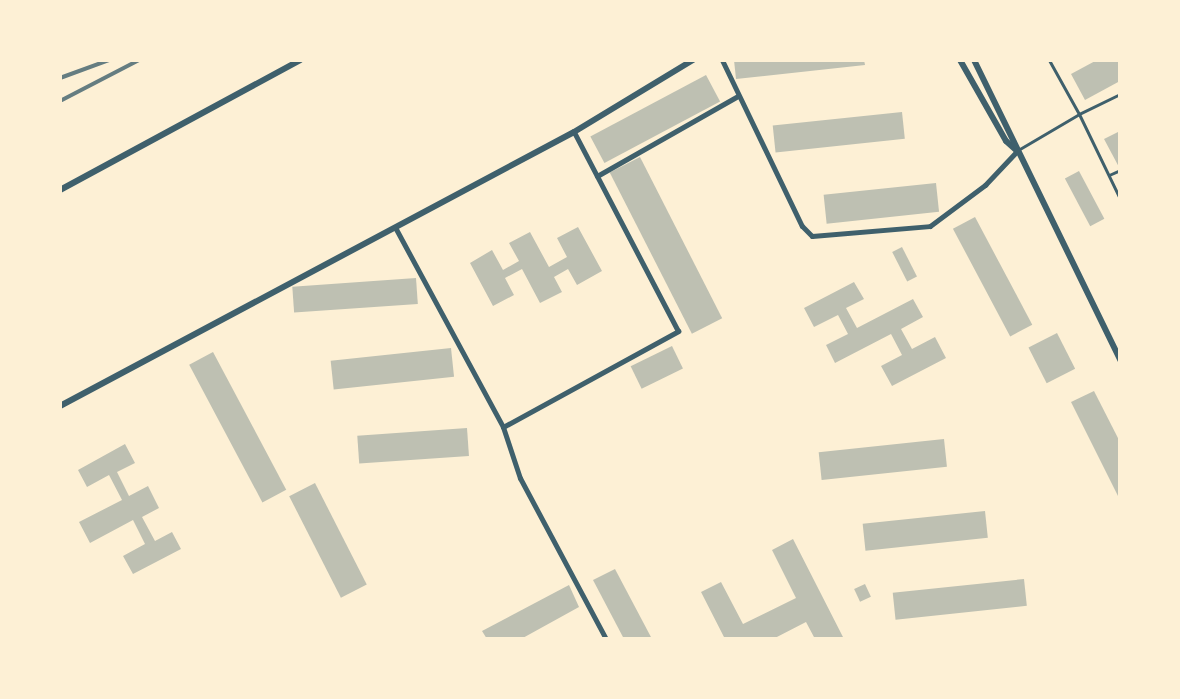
<!DOCTYPE html>
<style>
body{margin:0}
#map{position:relative;width:1180px;height:699px;overflow:hidden;background:#fdf0d5;font-family:Raleway,sans-serif}
div>[style]{position:absolute}
[style*='--x']{left:calc(var(--x)*1px);top:calc(var(--y)*1px);width:calc(var(--w)*1px);rotate:calc(var(--a)*1deg)}
.building>*{inset:0;background:#bec0b2;transform-origin:0 0}
.service>*{height:3px;margin:-1.5px;padding:0 1.5px;transform-origin:1.5px;border-radius:1.5px;background:#3f606c}
.minor>*{height:5px;margin:-2.5px;padding:0 2.5px;transform-origin:2.5px;border-radius:2.5px;background:#3f606c}
.tertiary>*{height:6px;margin:-3px;padding:0 3px;transform-origin:3px;border-radius:3px;background:#3f606c}
.rail>*{height:4px;margin:-2px;padding:0 2px;transform-origin:2px;border-radius:2px;background:#657d81}
span{translate:-50% -50%;white-space:nowrap;text-align:center;line-height:1.15;-webkit-text-stroke:6px #fdf0d5;paint-order:stroke}
.frame{position:absolute;inset:0;border:62px solid #fdf0d5;pointer-events:none}
</style>
<div id="map">
<div class="building">
<i style="clip-path:polygon(734px 60px,864px 60px,865px 65px,736px 79px)"></i>
<i style="clip-path:polygon(1097px 60px,1120px 60px,1120px 81px,1085px 100px,1071px 74px)"></i>
<i style="left:706px;top:75px;width:30px;height:131px;rotate:62deg"></i>
<i style="left:902px;top:112px;width:27px;height:130px;rotate:84deg"></i>
<i style="clip-path:polygon(1120px 131px,1120px 169px,1104px 139px)"></i>
<i style="left:640px;top:157px;width:181px;height:34px;rotate:63deg"></i>
<i style="left:1079px;top:171px;width:54px;height:16px;rotate:62deg"></i>
<i style="left:936px;top:183px;width:29px;height:113px;rotate:84deg"></i>
<i style="left:975px;top:217px;width:122px;height:25px;rotate:62deg"></i>
<i style="clip-path:polygon(578px 227px,602px 271px,577px 285px,568px 269px,554px 277px,562px 292px,540px 303px,522px 269px,505px 278px,514px 295px,493px 306px,470px 263px,492px 250px,503px 270px,519px 261px,509px 243px,530px 232px,549px 267px,567px 257px,557px 238px)"></i>
<i style="left:902px;top:247px;width:33px;height:11px;rotate:63deg"></i>
<i style="left:416px;top:278px;width:26px;height:124px;rotate:86deg"></i>
<i style="clip-path:polygon(854px 282px,864px 299px,846px 308px,857px 328px,913px 299px,923px 317px,901px 329px,912px 349px,935px 337px,946px 358px,892px 386px,881px 366px,902px 355px,891px 334px,835px 363px,826px 345px,848px 334px,838px 315px,814px 327px,804px 308px)"></i>
<i style="left:1057px;top:333px;width:40px;height:32px;rotate:63deg"></i>
<i style="left:672px;top:346px;width:25px;height:46px;rotate:64deg"></i>
<i style="left:451px;top:348px;width:29px;height:121px;rotate:84deg"></i>
<i style="left:213px;top:352px;width:156px;height:27px;rotate:62deg"></i>
<i style="clip-path:polygon(1094px 391px,1120px 442px,1120px 500px,1071px 402px)"></i>
<i style="left:467px;top:428px;width:28px;height:110px;rotate:86deg"></i>
<i style="left:944px;top:439px;width:28px;height:126px;rotate:84deg"></i>
<i style="clip-path:polygon(125px 444px,135px 463px,117px 472px,129px 496px,148px 486px,159px 508px,142px 517px,155px 541px,172px 532px,181px 549px,133px 574px,123px 556px,145px 544px,133px 520px,90px 543px,79px 522px,122px 500px,109px 475px,87px 487px,78px 470px)"></i>
<i style="left:315px;top:483px;width:114px;height:29px;rotate:63deg"></i>
<i style="left:985px;top:511px;width:27px;height:123px;rotate:84deg"></i>
<i style="clip-path:polygon(793px 539px,844px 639px,815px 639px,806px 622px,773px 639px,725px 639px,701px 592px,721px 582px,743px 624px,796px 598px,772px 550px)"></i>
<i style="clip-path:polygon(615px 569px,652px 639px,624px 639px,593px 580px)"></i>
<i style="left:1024px;top:579px;width:27px;height:132px;rotate:84deg"></i>
<i style="left:865px;top:584px;width:14px;height:12px;rotate:65deg"></i>
<i style="clip-path:polygon(569px 585px,579px 607px,521px 639px,487px 639px,482px 631px)"></i>
</div>
<div class="service">
<i style="--x:1120;--y:94;--w:46;--a:154"></i>
<i style="--x:1079;--y:114;--w:94;--a:64.2"></i>
<i style="--x:1018;--y:150;--w:71;--a:-30.5"></i>
<i style="--x:1079;--y:114;--w:62;--a:-119.1"></i>
<i style="--x:1109;--y:175;--w:12;--a:-24"></i>
</div>
<div class="minor">
<i style="--x:722;--y:60;--w:184;--a:64.3"></i>
<i style="--x:802;--y:226;--w:14;--a:45"></i>
<i style="--x:812;--y:236;--w:118;--a:-4.8"></i>
<i style="--x:930;--y:226;--w:69;--a:-36.7"></i>
<i style="--x:985;--y:185;--w:47;--a:-46.7"></i>
<i style="--x:597;--y:176;--w:162;--a:-29.6"></i>
<i style="--x:396;--y:229;--w:225;--a:61.6"></i>
<i style="--x:503;--y:427;--w:54;--a:71.6"></i>
<i style="--x:520;--y:478;--w:183;--a:61.9"></i>
<i style="--x:503;--y:427;--w:200;--a:-28.7"></i>
<i style="--x:678;--y:331;--w:225;--a:-117.6"></i>
</div>
<div class="tertiary">
<i style="--x:960;--y:60;--w:93;--a:60.4"></i>
<i style="--x:1006;--y:141;--w:15;--a:42"></i>
<i style="--x:974;--y:60;--w:334;--a:64"></i>
<i style="--x:60;--y:190;--w:273;--a:-28.4"></i>
<i style="--x:60;--y:406;--w:582;--a:-28.06"></i>
<i style="--x:574;--y:132;--w:139;--a:-31.2"></i>
</div>
<div class="rail">
<i style="--x:60;--y:78;--w:52;--a:-20.2"></i>
<i style="--x:60;--y:101;--w:89;--a:-27.4"></i>
</div>
<div class="frame"></div>
</div>
